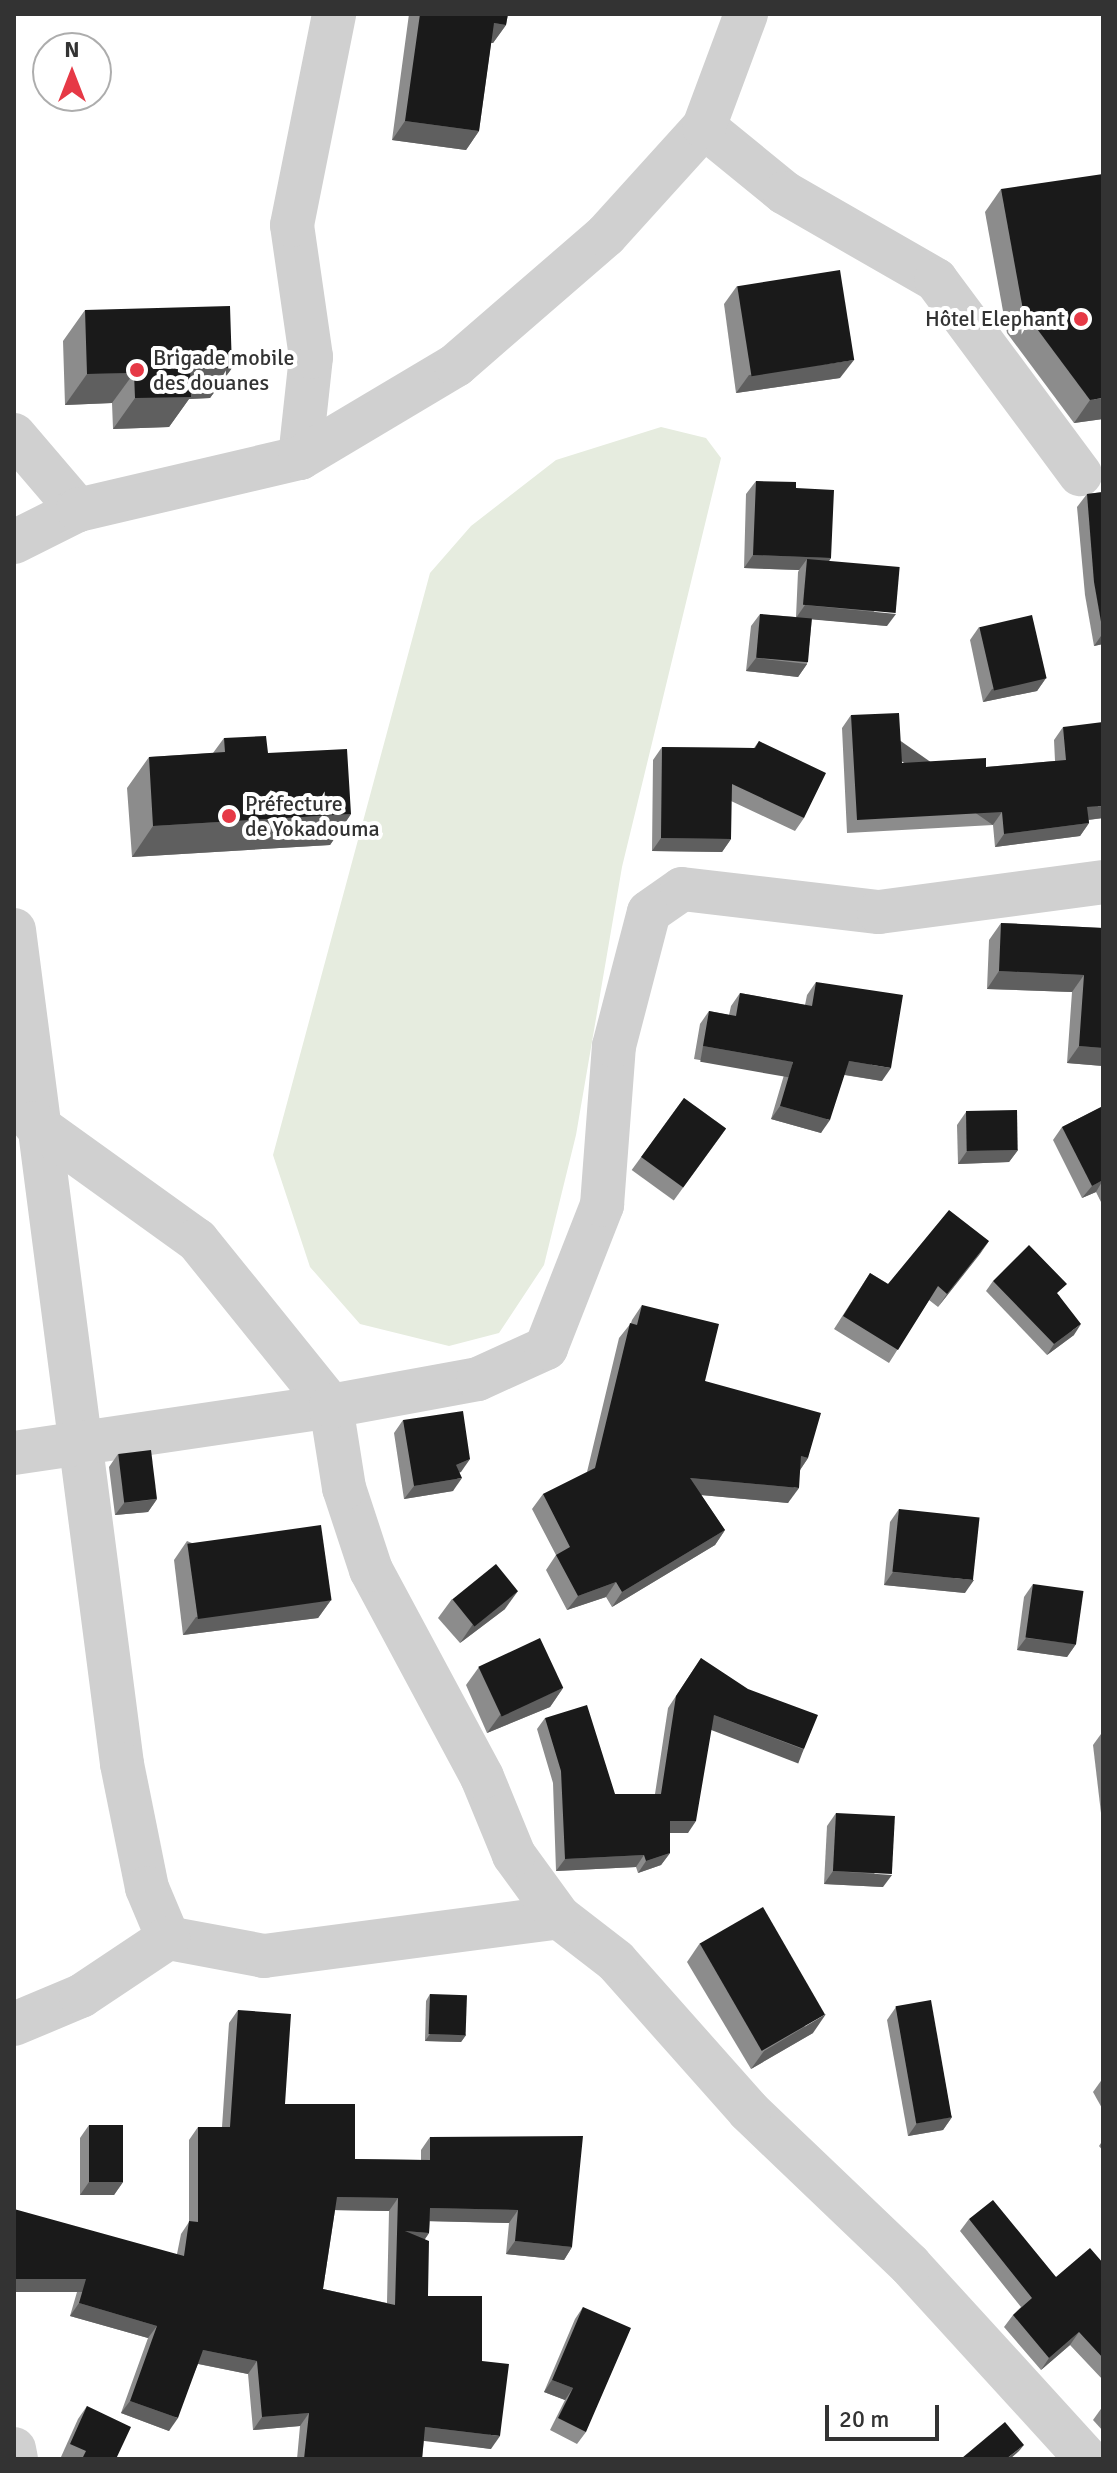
<!DOCTYPE html>
<meta charset="utf-8">
<style>
body{margin:0}
#map{position:relative;width:1117px;height:2473px;overflow:hidden;background:#fff;font-family:Signika,sans-serif}
div>[style]{position:absolute}
[style*='--x']{left:calc(var(--x)*1px);top:calc(var(--y)*1px);width:calc(var(--w)*1px);rotate:calc(var(--a)*1deg)}
.green>*{inset:0;background:#e6ecdf}
.minor>*{height:44px;margin:-22px;padding:0 22px;transform-origin:22px;border-radius:22px;background:#d0d0d0}
.wall>*{inset:0;background:#8c8c8c;transform-origin:0 0}
.shaded-wall>*{inset:0;background:#5f5f5f;transform-origin:0 0}
.building>*{inset:0;background:#1a1a1a;transform-origin:0 0}
.dots>*{width:22px;height:22px;translate:-50% -50%;box-sizing:border-box;border:4px solid #fff;border-radius:50%}
span{translate:-50% -50%;white-space:nowrap;text-align:center;line-height:1.15;-webkit-text-stroke:8px #fff;paint-order:stroke}
.poi-label{font-size:22px;color:#333}
.right{translate:-100% -50%;text-align:right}
.left{translate:0 -50%;text-align:left}
.frame{position:absolute;inset:0;border:16px solid #333;pointer-events:none}
.north{position:absolute;left:32px;top:32px;width:80px;height:80px;box-sizing:border-box;background:#fff;border:2px solid #adadad;border-radius:50%;rotate:0deg;font-size:22px;font-weight:700;line-height:32px;text-align:center;color:#333}
.north::after{content:'';display:block;margin:auto;width:28px;height:36px;background:#e63946;clip-path:polygon(50% 0,100% 100%,50% 72%,0 100%)}
.scale{position:absolute;left:825px;top:2405px;width:114px;height:36px;box-sizing:border-box;border:4px solid #333;border-top:0;padding-left:10px;font-size:24px;line-height:28px;white-space:nowrap;color:#333;-webkit-text-stroke:6px #fff;paint-order:stroke}
</style>
<div id="map">
<div class="green">
<i style="clip-path:polygon(661px 427px,706px 438px,721px 458px,622px 867px,576px 1135px,544px 1265px,499px 1333px,449px 1346px,360px 1324px,310px 1267px,273px 1155px,430px 573px,471px 526px,556px 460px)"></i>
</div>
<div class="minor">
<i style="--x:704;--y:127;--w:104;--a:39.2"></i>
<i style="--x:785;--y:193;--w:174;--a:29.9"></i>
<i style="--x:936;--y:280;--w:242;--a:53.4"></i>
<i style="--x:14;--y:435;--w:99;--a:49.5"></i>
<i style="--x:300;--y:458;--w:102;--a:-83.8"></i>
<i style="--x:311;--y:357;--w:133;--a:-98.2"></i>
<i style="--x:292;--y:225;--w:215;--a:-78.7"></i>
<i style="--x:14;--y:542;--w:72;--a:-26.6"></i>
<i style="--x:78;--y:510;--w:228;--a:-13.2"></i>
<i style="--x:300;--y:458;--w:182;--a:-30.8"></i>
<i style="--x:456;--y:365;--w:198;--a:-40.9"></i>
<i style="--x:606;--y:235;--w:146;--a:-47.8"></i>
<i style="--x:704;--y:127;--w:121;--a:-69.6"></i>
<i style="--x:14;--y:930;--w:841;--a:82.62"></i>
<i style="--x:122;--y:1764;--w:126;--a:78.6"></i>
<i style="--x:147;--y:1888;--w:54;--a:67.2"></i>
<i style="--x:168;--y:1938;--w:98;--a:10.6"></i>
<i style="--x:264;--y:1956;--w:298;--a:-7.5"></i>
<i style="--x:34;--y:1123;--w:201;--a:35.7"></i>
<i style="--x:197;--y:1240;--w:213;--a:51.1"></i>
<i style="--x:14;--y:1453;--w:320;--a:-8.4"></i>
<i style="--x:14;--y:2024;--w:73;--a:-22.7"></i>
<i style="--x:81;--y:1996;--w:105;--a:-33.7"></i>
<i style="--x:14;--y:2449;--w:10;--a:79"></i>
<i style="--x:1087;--y:2459;--w:263;--a:-132.4"></i>
<i style="--x:910;--y:2265;--w:223;--a:-136.3"></i>
<i style="--x:749;--y:2111;--w:200;--a:-131.6"></i>
<i style="--x:616;--y:1961;--w:72;--a:-142.3"></i>
<i style="--x:559;--y:1917;--w:77;--a:-126"></i>
<i style="--x:514;--y:1855;--w:84;--a:-112.3"></i>
<i style="--x:482;--y:1777;--w:235;--a:-118.2"></i>
<i style="--x:371;--y:1570;--w:86;--a:-108.2"></i>
<i style="--x:344;--y:1488;--w:83;--a:-99"></i>
<i style="--x:331;--y:1406;--w:149;--a:-10.4"></i>
<i style="--x:478;--y:1379;--w:75;--a:-24.5"></i>
<i style="--x:546;--y:1348;--w:154;--a:-68.6"></i>
<i style="--x:602;--y:1205;--w:159;--a:-85.7"></i>
<i style="--x:614;--y:1046;--w:138;--a:-75.4"></i>
<i style="--x:649;--y:912;--w:40;--a:-34.9"></i>
<i style="--x:682;--y:889;--w:198;--a:6.7"></i>
<i style="--x:879;--y:912;--w:226;--a:-7.6"></i>
</div>
<div class="wall">
<i style="clip-path:polygon(409px 14px,508px 14px,506px 25px,493px 43px,491px 43px,479px 131px,466px 150px,392px 140px)"></i>
<i style="clip-path:polygon(1001px 189px,1103px 419px,1074px 423px,1007px 333px,985px 212px)"></i>
<i style="clip-path:polygon(737px 286px,840px 378px,736px 393px,724px 304px)"></i>
<i style="clip-path:polygon(85px 310px,232px 368px,210px 398px,189px 399px,169px 427px,113px 429px,112px 403px,65px 405px,63px 341px)"></i>
<i style="clip-path:polygon(756px 481px,796px 488px,831px 558px,829px 561px,887px 626px,812px 619px,807px 664px,798px 677px,746px 671px,751px 626px,760px 614px,796px 617px,798px 572px,799px 570px,744px 568px,746px 494px)"></i>
<i style="clip-path:polygon(1103px 492px,1103px 644px,1094px 646px,1085px 595px,1077px 507px,1087px 494px)"></i>
<i style="clip-path:polygon(979px 627px,1046px 678px,1037px 691px,983px 702px,970px 640px)"></i>
<i style="clip-path:polygon(851px 715px,902px 763px,986px 767px,1055px 761px,1054px 740px,1063px 727px,1103px 818px,1089px 820px,1089px 823px,1080px 836px,995px 847px,993px 825px,847px 833px,842px 728px)"></i>
<i style="clip-path:polygon(224px 738px,268px 753px,351px 814px,330px 845px,132px 857px,127px 788px,149px 757px,213px 753px)"></i>
<i style="clip-path:polygon(759px 741px,804px 818px,795px 831px,731px 801px,731px 839px,722px 852px,652px 851px,653px 760px,662px 747px,754px 748px)"></i>
<i style="clip-path:polygon(1001px 923px,1103px 928px,1103px 1066px,1067px 1063px,1072px 992px,987px 989px,989px 940px)"></i>
<i style="clip-path:polygon(816px 982px,882px 1081px,844px 1075px,821px 1133px,771px 1119px,784px 1075px,694px 1059px,700px 1024px,709px 1011px,729px 1015px,731px 1006px,740px 993px,805px 1005px,807px 995px)"></i>
<i style="left:684px;top:1098px;width:52px;height:89px;rotate:36deg"></i>
<i style="clip-path:polygon(1103px 1106px,1103px 1206px,1096px 1192px,1082px 1198px,1053px 1140px,1062px 1127px)"></i>
<i style="clip-path:polygon(966px 1112px,1018px 1150px,1009px 1162px,958px 1164px,957px 1125px)"></i>
<i style="clip-path:polygon(989px 1241px,938px 1307px,929px 1300px,889px 1363px,834px 1329px,870px 1273px,888px 1284px)"></i>
<i style="clip-path:polygon(993px 1281px,1059px 1295px,1074px 1335px,1047px 1355px,986px 1291px)"></i>
<i style="clip-path:polygon(642px 1305px,705px 1381px,808px 1458px,800px 1470px,788px 1503px,701px 1495px,725px 1530px,715px 1545px,612px 1607px,606px 1597px,567px 1610px,546px 1570px,556px 1555px,532px 1509px,543px 1494px,587px 1472px,619px 1338px,631px 1323px,632px 1320px)"></i>
<i style="clip-path:polygon(403px 1420px,470px 1459px,459px 1472px,453px 1491px,404px 1499px,394px 1433px)"></i>
<i style="clip-path:polygon(118px 1454px,157px 1499px,148px 1512px,115px 1515px,109px 1467px)"></i>
<i style="clip-path:polygon(899px 1509px,965px 1593px,884px 1585px,890px 1522px)"></i>
<i style="clip-path:polygon(187px 1541px,331px 1600px,318px 1618px,183px 1635px,174px 1560px)"></i>
<i style="clip-path:polygon(1033px 1584px,1076px 1644px,1067px 1657px,1017px 1650px,1024px 1597px)"></i>
<i style="clip-path:polygon(452px 1599px,505px 1609px,460px 1643px,438px 1618px)"></i>
<i style="clip-path:polygon(701px 1658px,804px 1749px,796px 1761px,711px 1729px,688px 1833px,670px 1833px,670px 1853px,661px 1865px,638px 1873px,636px 1867px,556px 1871px,553px 1783px,537px 1729px,545px 1718px,615px 1794px,655px 1794px,668px 1708px)"></i>
<i style="clip-path:polygon(479px 1667px,563px 1688px,550px 1707px,487px 1733px,466px 1685px)"></i>
<i style="clip-path:polygon(1103px 1733px,1103px 1830px,1093px 1745px,1101px 1734px)"></i>
<i style="clip-path:polygon(836px 1813px,883px 1887px,824px 1884px,827px 1826px)"></i>
<i style="clip-path:polygon(700px 1943px,813px 2033px,751px 2069px,687px 1962px)"></i>
<i style="clip-path:polygon(430px 1994px,466px 2035px,461px 2042px,425px 2041px,426px 2001px)"></i>
<i style="clip-path:polygon(896px 2007px,952px 2117px,943px 2130px,908px 2136px,887px 2020px)"></i>
<i style="clip-path:polygon(evenodd,238px 2010px,285px 2104px,355px 2159px,421px 2160px,421px 2150px,430px 2137px,572px 2247px,564px 2260px,506px 2254px,509px 2223px,430px 2221px,429px 2233px,425px 2239px,428px 2296px,482px 2361px,491px 2449px,424px 2440px,422px 2459px,297px 2459px,300px 2426px,253px 2430px,248px 2374px,198px 2364px,169px 2431px,121px 2413px,148px 2338px,70px 2316px,77px 2292px,14px 2292px,177px 2254px,181px 2234px,189px 2222px,189px 2140px,198px 2127px,222px 2127px,229px 2023px,238px 2010px,335px 2210px,389px 2211px,387px 2303px,323px 2289px,335px 2210px)"></i>
<i style="clip-path:polygon(1103px 2078px,1103px 2110px,1093px 2092px)"></i>
<i style="clip-path:polygon(89px 2125px,123px 2182px,114px 2195px,80px 2195px,80px 2138px)"></i>
<i style="clip-path:polygon(1103px 2140px,1103px 2151px,1099px 2146px)"></i>
<i style="clip-path:polygon(969px 2219px,1056px 2277px,1103px 2263px,1103px 2380px,1070px 2345px,1041px 2370px,1004px 2327px,1013px 2315px,1021px 2307px,960px 2231px)"></i>
<i style="clip-path:polygon(583px 2307px,586px 2432px,577px 2444px,550px 2430px,565px 2400px,544px 2392px,575px 2319px)"></i>
<i style="clip-path:polygon(87px 2406px,116px 2459px,65px 2459px,61px 2457px,78px 2419px)"></i>
<i style="clip-path:polygon(1103px 2406px,1103px 2431px,1093px 2420px)"></i>
</div>
<div class="shaded-wall">
<i style="clip-path:polygon(494px 23px,506px 25px,493px 43px,481px 42px)"></i>
<i style="clip-path:polygon(405px 121px,479px 131px,466px 150px,392px 140px)"></i>
<i style="clip-path:polygon(854px 360px,840px 378px,736px 393px,749px 375px)"></i>
<i style="clip-path:polygon(232px 368px,210px 398px,189px 399px,169px 427px,113px 429px,135px 398px,190px 369px)"></i>
<i style="clip-path:polygon(134px 373px,112px 403px,65px 405px,87px 374px)"></i>
<i style="clip-path:polygon(1103px 398px,1103px 419px,1074px 423px,1090px 400px)"></i>
<i style="clip-path:polygon(753px 555px,831px 558px,822px 571px,807px 559px,799px 570px,744px 568px)"></i>
<i style="clip-path:polygon(805px 605px,896px 614px,887px 626px,796px 618px)"></i>
<i style="clip-path:polygon(1103px 633px,1103px 644px,1094px 646px)"></i>
<i style="clip-path:polygon(756px 658px,807px 664px,798px 677px,746px 671px)"></i>
<i style="clip-path:polygon(1046px 678px,1037px 691px,983px 702px,992px 689px)"></i>
<i style="clip-path:polygon(1103px 806px,1103px 818px,1078px 821px,1087px 807px)"></i>
<i style="left:1002px;top:812px;width:16px;height:145px;rotate:125deg"></i>
<i style="clip-path:polygon(351px 814px,330px 845px,132px 857px,153px 826px)"></i>
<i style="clip-path:polygon(1089px 823px,1080px 836px,995px 847px,1004px 834px)"></i>
<i style="clip-path:polygon(661px 838px,731px 839px,722px 852px,652px 851px)"></i>
<i style="clip-path:polygon(999px 971px,1084px 975px,1072px 992px,987px 989px)"></i>
<i style="left:703px;top:1046px;width:91px;height:16px;rotate:10deg"></i>
<i style="clip-path:polygon(1079px 1046px,1103px 1048px,1103px 1066px,1067px 1063px)"></i>
<i style="clip-path:polygon(849px 1061px,891px 1068px,882px 1081px,840px 1074px)"></i>
<i style="clip-path:polygon(780px 1106px,830px 1120px,821px 1133px,771px 1119px)"></i>
<i style="clip-path:polygon(1018px 1150px,1009px 1162px,958px 1164px,967px 1151px)"></i>
<i style="clip-path:polygon(1103px 1180px,1096px 1192px,1082px 1198px,1092px 1186px)"></i>
<i style="clip-path:polygon(989px 1241px,980px 1254px,938px 1307px,947px 1294px)"></i>
<i style="clip-path:polygon(1081px 1324px,1074px 1335px,1047px 1355px,1054px 1344px)"></i>
<i style="clip-path:polygon(801px 1456px,808px 1458px,798px 1473px)"></i>
<i style="clip-path:polygon(470px 1459px,461px 1472px,447px 1478px,456px 1465px)"></i>
<i style="clip-path:polygon(462px 1478px,453px 1491px,404px 1499px,414px 1486px)"></i>
<i style="clip-path:polygon(690px 1478px,799px 1488px,788px 1503px,679px 1493px)"></i>
<i style="clip-path:polygon(157px 1499px,148px 1512px,115px 1515px,124px 1503px)"></i>
<i style="clip-path:polygon(725px 1530px,715px 1545px,612px 1607px,622px 1592px)"></i>
<i style="clip-path:polygon(893px 1572px,974px 1580px,965px 1593px,884px 1585px)"></i>
<i style="clip-path:polygon(616px 1582px,606px 1597px,567px 1610px,578px 1596px)"></i>
<i style="clip-path:polygon(518px 1591px,505px 1609px,460px 1643px,473px 1624px)"></i>
<i style="clip-path:polygon(331px 1600px,318px 1618px,183px 1635px,196px 1617px)"></i>
<i style="clip-path:polygon(1026px 1638px,1076px 1644px,1067px 1657px,1017px 1650px)"></i>
<i style="clip-path:polygon(563px 1688px,550px 1707px,487px 1733px,500px 1715px)"></i>
<i style="left:714px;top:1715px;width:96px;height:15px;rotate:21deg"></i>
<i style="clip-path:polygon(670px 1821px,696px 1821px,688px 1833px,661px 1833px)"></i>
<i style="clip-path:polygon(670px 1853px,661px 1865px,638px 1873px,646px 1861px)"></i>
<i style="clip-path:polygon(644px 1855px,636px 1867px,556px 1871px,565px 1859px)"></i>
<i style="clip-path:polygon(833px 1871px,892px 1875px,883px 1887px,824px 1884px)"></i>
<i style="clip-path:polygon(826px 2014px,813px 2033px,751px 2069px,764px 2051px)"></i>
<i style="clip-path:polygon(430px 2034px,466px 2035px,461px 2042px,425px 2041px)"></i>
<i style="clip-path:polygon(952px 2117px,943px 2130px,908px 2136px,917px 2123px)"></i>
<i style="clip-path:polygon(89px 2182px,123px 2182px,114px 2195px,80px 2195px)"></i>
<i style="clip-path:polygon(337px 2197px,398px 2198px,389px 2211px,328px 2210px)"></i>
<i style="clip-path:polygon(430px 2208px,518px 2210px,509px 2223px,421px 2221px)"></i>
<i style="clip-path:polygon(405px 2231px,429px 2233px,420px 2246px)"></i>
<i style="clip-path:polygon(515px 2241px,572px 2247px,564px 2260px,506px 2254px)"></i>
<i style="left:14px;top:2279px;width:72px;height:13px"></i>
<i style="clip-path:polygon(79px 2303px,157px 2326px,148px 2338px,70px 2316px)"></i>
<i style="clip-path:polygon(1079px 2332px,1070px 2345px,1041px 2370px,1049px 2358px)"></i>
<i style="clip-path:polygon(203px 2350px,257px 2361px,248px 2374px,194px 2363px)"></i>
<i style="clip-path:polygon(552px 2380px,573px 2388px,565px 2400px,544px 2392px)"></i>
<i style="clip-path:polygon(130px 2401px,178px 2418px,169px 2431px,121px 2413px)"></i>
<i style="clip-path:polygon(309px 2413px,300px 2426px,253px 2430px,262px 2417px)"></i>
<i style="clip-path:polygon(425px 2427px,500px 2436px,491px 2449px,416px 2440px)"></i>
<i style="clip-path:polygon(1024px 2445px,1019px 2451px,1010px 2459px,1006px 2459px)"></i>
</div>
<div class="building">
<i style="clip-path:polygon(420px 14px,508px 14px,506px 25px,494px 23px,479px 131px,405px 121px)"></i>
<i style="clip-path:polygon(1103px 174px,1103px 398px,1090px 400px,1023px 310px,1001px 189px)"></i>
<i style="left:840px;top:270px;width:91px;height:104px;rotate:81deg"></i>
<i style="clip-path:polygon(230px 306px,232px 368px,190px 369px,191px 397px,135px 398px,134px 373px,87px 374px,85px 310px)"></i>
<i style="clip-path:polygon(756px 481px,796px 482px,796px 488px,834px 490px,831px 558px,753px 555px)"></i>
<i style="clip-path:polygon(1103px 492px,1103px 633px,1094px 582px,1087px 494px)"></i>
<i style="left:807px;top:559px;width:93px;height:46px;rotate:5deg"></i>
<i style="left:760px;top:614px;width:52px;height:44px;rotate:5deg"></i>
<i style="left:1032px;top:615px;width:65px;height:54px;rotate:77deg"></i>
<i style="clip-path:polygon(899px 713px,902px 763px,986px 758px,986px 767px,1066px 760px,1063px 727px,1103px 722px,1103px 806px,1087px 807px,1089px 823px,1004px 834px,1002px 812px,857px 820px,851px 715px)"></i>
<i style="clip-path:polygon(266px 736px,268px 753px,347px 749px,351px 814px,153px 826px,149px 757px,225px 752px,224px 738px)"></i>
<i style="clip-path:polygon(759px 741px,826px 773px,804px 818px,732px 784px,731px 839px,661px 838px,662px 747px,755px 748px)"></i>
<i style="clip-path:polygon(1001px 923px,1103px 928px,1103px 1048px,1079px 1046px,1084px 975px,999px 971px)"></i>
<i style="clip-path:polygon(816px 982px,903px 995px,891px 1068px,849px 1061px,830px 1120px,780px 1106px,793px 1062px,703px 1046px,709px 1011px,736px 1016px,740px 993px,812px 1006px)"></i>
<i style="left:684px;top:1098px;width:52px;height:73px;rotate:36deg"></i>
<i style="clip-path:polygon(1103px 1106px,1103px 1180px,1092px 1186px,1062px 1127px)"></i>
<i style="left:1017px;top:1110px;width:40px;height:51px;rotate:89deg"></i>
<i style="clip-path:polygon(949px 1210px,989px 1241px,947px 1294px,938px 1286px,898px 1350px,843px 1316px,870px 1273px,888px 1284px)"></i>
<i style="clip-path:polygon(1029px 1245px,1067px 1284px,1057px 1293px,1081px 1324px,1054px 1344px,993px 1281px)"></i>
<i style="clip-path:polygon(642px 1305px,719px 1324px,705px 1381px,821px 1413px,808px 1458px,801px 1456px,799px 1488px,690px 1478px,725px 1530px,622px 1592px,616px 1582px,578px 1596px,556px 1555px,570px 1547px,543px 1494px,595px 1468px,630px 1323px,637px 1325px)"></i>
<i style="clip-path:polygon(463px 1411px,470px 1459px,456px 1465px,462px 1478px,414px 1486px,403px 1420px)"></i>
<i style="left:151px;top:1450px;width:49px;height:33px;rotate:83deg"></i>
<i style="left:899px;top:1509px;width:81px;height:63px;rotate:6deg"></i>
<i style="left:321px;top:1525px;width:76px;height:135px;rotate:82deg"></i>
<i style="left:496px;top:1564px;width:35px;height:56px;rotate:51deg"></i>
<i style="left:1033px;top:1584px;width:51px;height:54px;rotate:8deg"></i>
<i style="left:540px;top:1638px;width:55px;height:68px;rotate:65deg"></i>
<i style="clip-path:polygon(701px 1658px,748px 1689px,818px 1715px,804px 1749px,714px 1715px,696px 1821px,670px 1821px,670px 1853px,646px 1861px,644px 1855px,565px 1859px,561px 1771px,545px 1718px,587px 1705px,615px 1794px,661px 1794px,676px 1696px)"></i>
<i style="left:836px;top:1813px;width:59px;height:58px;rotate:3deg"></i>
<i style="left:763px;top:1907px;width:124px;height:73px;rotate:60deg"></i>
<i style="left:430px;top:1994px;width:37px;height:40px;rotate:2deg"></i>
<i style="left:931px;top:2000px;width:119px;height:36px;rotate:80deg"></i>
<i style="clip-path:polygon(evenodd,238px 2010px,291px 2014px,285px 2104px,355px 2104px,355px 2159px,430px 2160px,430px 2137px,583px 2136px,572px 2247px,515px 2241px,518px 2210px,430px 2208px,429px 2233px,405px 2231px,429px 2241px,428px 2296px,482px 2296px,482px 2361px,509px 2364px,500px 2436px,425px 2427px,422px 2459px,304px 2459px,309px 2413px,262px 2417px,257px 2361px,203px 2350px,178px 2418px,130px 2401px,157px 2326px,79px 2303px,86px 2279px,14px 2279px,14px 2209px,184px 2256px,189px 2221px,198px 2222px,198px 2127px,230px 2127px,238px 2010px,337px 2197px,398px 2198px,395px 2305px,323px 2289px,337px 2197px)"></i>
<i style="left:89px;top:2125px;width:34px;height:57px"></i>
<i style="clip-path:polygon(993px 2200px,1056px 2277px,1090px 2248px,1103px 2263px,1103px 2358px,1079px 2332px,1049px 2358px,1013px 2315px,1032px 2298px,969px 2219px)"></i>
<i style="clip-path:polygon(583px 2307px,631px 2328px,586px 2432px,558px 2418px,573px 2388px,552px 2380px)"></i>
<i style="clip-path:polygon(87px 2406px,131px 2427px,116px 2459px,82px 2459px,86px 2451px,70px 2444px)"></i>
<i style="clip-path:polygon(1005px 2422px,1024px 2445px,1006px 2459px,962px 2458px)"></i>
</div>
<div class="dots">
<i style="left:1081px;top:319px;background:#e63946"></i>
<i style="left:137px;top:370px;background:#e63946"></i>
<i style="left:229px;top:816px;background:#e63946"></i>
</div>
<div class="poi-label">
<span class="right" style="left:1065px;top:319px">Hôtel Elephant</span>
<span class="left" style="left:153px;top:370px">Brigade mobile<br>des douanes</span>
<span class="left" style="left:245px;top:816px">Préfecture<br>de Yokadouma</span>
</div>
<div class="frame"></div>
<div class="north">N</div>
<div class="scale">20 m</div>
</div>
